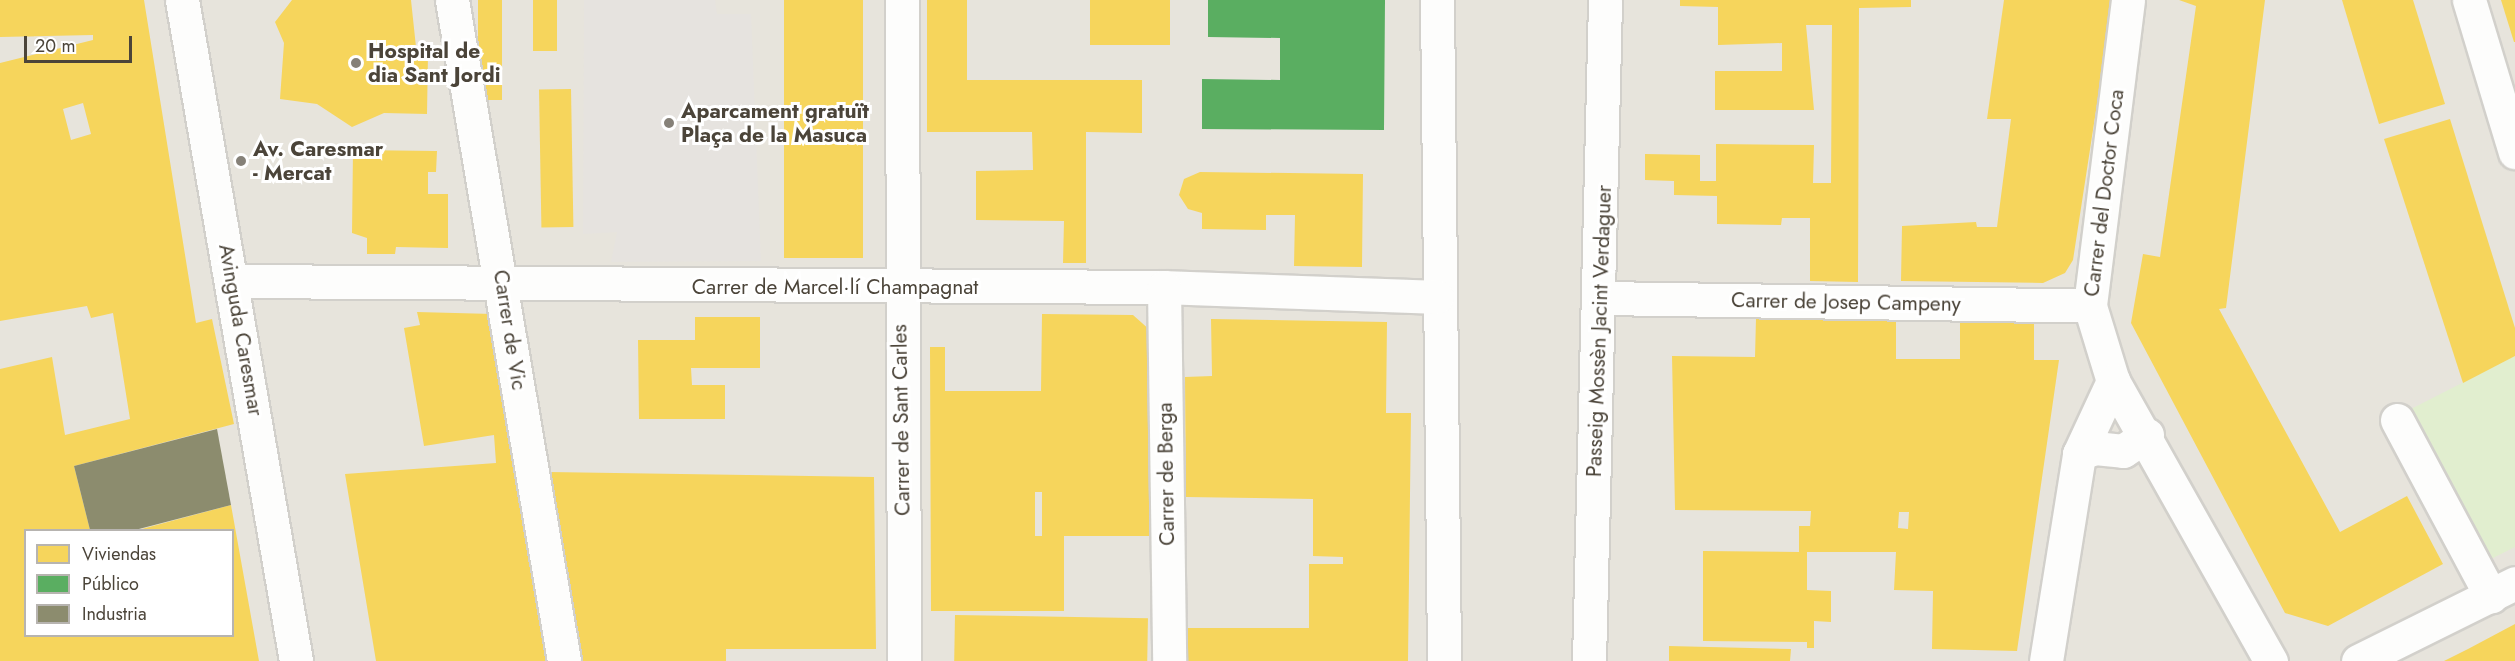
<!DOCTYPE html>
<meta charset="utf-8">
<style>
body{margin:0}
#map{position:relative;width:2515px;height:661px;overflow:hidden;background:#f4f2ee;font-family:Jost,sans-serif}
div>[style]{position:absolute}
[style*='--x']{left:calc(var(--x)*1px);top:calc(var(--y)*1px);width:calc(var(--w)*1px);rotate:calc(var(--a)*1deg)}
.residential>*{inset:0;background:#e7e4dc}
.green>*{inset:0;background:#e1eecf}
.parking>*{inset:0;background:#e6e3df}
.homes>*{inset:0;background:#f6d55c;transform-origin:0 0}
.public>*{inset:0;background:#5aae61}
.industry>*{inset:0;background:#8c8c6e}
.roads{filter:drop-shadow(2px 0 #d2d0cb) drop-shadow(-2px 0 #d2d0cb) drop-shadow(0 2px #d2d0cb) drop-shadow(0 -2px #d2d0cb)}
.minor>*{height:33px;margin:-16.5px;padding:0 16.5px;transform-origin:16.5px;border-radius:16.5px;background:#fdfdfc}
.dots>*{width:16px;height:16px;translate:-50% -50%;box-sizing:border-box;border:3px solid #fff;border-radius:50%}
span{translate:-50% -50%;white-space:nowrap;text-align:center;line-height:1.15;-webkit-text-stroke:6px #fff;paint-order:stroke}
.poi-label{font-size:21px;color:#4b4439;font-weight:700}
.left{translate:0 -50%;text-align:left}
.street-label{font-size:21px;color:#4b4439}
.legend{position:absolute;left:24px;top:529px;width:210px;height:108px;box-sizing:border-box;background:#fff;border:2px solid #b7b4b0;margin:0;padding:8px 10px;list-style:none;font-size:18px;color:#4b4439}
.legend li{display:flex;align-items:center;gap:12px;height:30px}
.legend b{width:30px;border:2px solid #b7b4b0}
.scale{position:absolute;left:24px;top:36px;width:108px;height:27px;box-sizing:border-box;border:3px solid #4b4439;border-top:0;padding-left:8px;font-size:18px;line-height:21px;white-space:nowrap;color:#4b4439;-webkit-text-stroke:4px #fff;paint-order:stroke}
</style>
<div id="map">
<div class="residential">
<i style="clip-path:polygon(evenodd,0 0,2515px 0,2515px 661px,0 661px,0 0,26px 530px,232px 530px,232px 636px,26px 636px,26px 530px)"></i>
</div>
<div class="green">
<i style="clip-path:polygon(2515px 356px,2515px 547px,2485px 562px,2407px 411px)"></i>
</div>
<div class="parking">
<i style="clip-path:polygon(584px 0,715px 0,717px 14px,751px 14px,761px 261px,611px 262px,617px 232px,583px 234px)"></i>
</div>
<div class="homes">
<i style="clip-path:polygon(evenodd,0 0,144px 0,196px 323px,212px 319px,234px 424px,74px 466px,90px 530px,26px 530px,26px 636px,232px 636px,232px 530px,138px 530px,231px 505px,259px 661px,0 661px,0 369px,52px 357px,65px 435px,130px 419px,113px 313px,91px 318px,87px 306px,0 321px,0 63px,93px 40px,93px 35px,0 37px,0 0,83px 103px,91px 134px,71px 140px,63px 109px,83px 103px)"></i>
<i style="clip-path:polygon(292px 0,411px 0,416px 47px,428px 54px,427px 114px,384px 113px,352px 127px,317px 104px,280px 99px,284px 43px,275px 22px)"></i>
<i style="left:478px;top:0;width:24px;height:100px"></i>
<i style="left:533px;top:0;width:24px;height:51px"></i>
<i style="left:784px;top:0;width:79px;height:258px"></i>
<i style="clip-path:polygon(927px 0,967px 0,967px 80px,1142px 80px,1142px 133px,1086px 132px,1086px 263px,1063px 263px,1064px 221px,976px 220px,976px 171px,1033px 170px,1032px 132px,927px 132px)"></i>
<i style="left:1090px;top:0;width:80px;height:45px"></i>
<i style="clip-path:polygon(1680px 0,1911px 0,1911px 7px,1859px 8px,1858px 282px,1810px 281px,1810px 218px,1782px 218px,1781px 225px,1717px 224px,1717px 196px,1674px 195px,1674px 181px,1645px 180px,1645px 154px,1700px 155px,1700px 181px,1716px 181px,1716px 144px,1814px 145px,1813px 183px,1831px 183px,1832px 25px,1806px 25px,1814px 110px,1715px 110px,1715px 71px,1782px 71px,1782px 43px,1718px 45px,1718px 7px,1680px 6px)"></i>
<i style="clip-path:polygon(2004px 0,2113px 0,2073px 260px,2065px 273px,2043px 283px,1901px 281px,1902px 226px,1976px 222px,1977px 227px,1997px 227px,2011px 119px,1987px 119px)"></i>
<i style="clip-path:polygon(2179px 0,2265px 0,2226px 308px,2219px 309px,2340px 532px,2407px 496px,2443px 564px,2328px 626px,2285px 613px,2131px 323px,2143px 254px,2160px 257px,2196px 6px)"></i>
<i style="clip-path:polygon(2342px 0,2413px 0,2445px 104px,2379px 124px)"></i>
<i style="clip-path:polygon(2501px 0,2515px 0,2515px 42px,2514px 42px)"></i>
<i style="left:571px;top:89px;width:138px;height:32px;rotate:89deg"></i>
<i style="clip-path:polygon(2450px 119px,2515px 328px,2515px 356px,2463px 383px,2384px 139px)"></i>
<i style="clip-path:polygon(353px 150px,437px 151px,436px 172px,428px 172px,428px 194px,448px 194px,448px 248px,396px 247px,395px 254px,367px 254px,367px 238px,352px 233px)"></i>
<i style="clip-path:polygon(1200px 172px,1363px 174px,1362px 267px,1294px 266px,1295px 215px,1266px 215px,1266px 230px,1202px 229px,1202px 213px,1188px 209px,1179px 195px,1184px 179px)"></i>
<i style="clip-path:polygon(417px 312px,493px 314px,549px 661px,376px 661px,345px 474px,496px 463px,494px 435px,424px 446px,404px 328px,420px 325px)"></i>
<i style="clip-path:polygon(evenodd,1042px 314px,1133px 315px,1151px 331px,1151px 536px,1064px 536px,1064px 611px,931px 611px,930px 347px,945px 347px,945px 391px,1041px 391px,1042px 314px,1035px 492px,1042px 492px,1042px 536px,1035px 536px,1035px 492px)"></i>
<i style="clip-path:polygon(695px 317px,760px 317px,760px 368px,691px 368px,692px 385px,725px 385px,725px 419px,639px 419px,638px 340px,695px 340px)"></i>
<i style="clip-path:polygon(evenodd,1756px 318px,1896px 320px,1896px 359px,1960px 359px,1960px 321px,2034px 321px,2034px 360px,2059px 360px,2017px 651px,1932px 649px,1933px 591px,1894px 590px,1896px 552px,1807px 552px,1807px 590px,1831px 591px,1831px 622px,1814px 621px,1814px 648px,1807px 648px,1807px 642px,1703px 641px,1703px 551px,1799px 552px,1799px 526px,1810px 526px,1811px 511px,1675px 510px,1672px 356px,1755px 357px,1756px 318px,1899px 512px,1909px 512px,1908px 529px,1898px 528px,1899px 512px)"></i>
<i style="clip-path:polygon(1211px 319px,1387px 322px,1386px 413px,1411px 413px,1408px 661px,1183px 661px,1183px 628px,1309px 628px,1309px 564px,1343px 564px,1343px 557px,1313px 556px,1313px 499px,1186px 497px,1185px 377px,1212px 376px)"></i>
<i style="clip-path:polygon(549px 472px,874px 477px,876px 649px,726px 649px,726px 661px,580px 661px)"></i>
<i style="left:955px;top:615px;width:193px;height:46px;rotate:1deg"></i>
<i style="clip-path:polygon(2515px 624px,2515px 661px,2444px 661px,2468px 649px)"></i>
<i style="clip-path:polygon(1669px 646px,1791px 649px,1790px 661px,1669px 661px)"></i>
</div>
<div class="public">
<i style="clip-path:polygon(1208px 0,1385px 0,1384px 130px,1202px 129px,1202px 79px,1280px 80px,1280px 38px,1208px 37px)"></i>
</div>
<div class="industry">
<i style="clip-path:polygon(217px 429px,231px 505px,135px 530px,90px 530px,74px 466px)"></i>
</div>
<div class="roads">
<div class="minor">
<i style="--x:182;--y:0;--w:671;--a:80.21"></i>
<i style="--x:452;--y:0;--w:670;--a:80.38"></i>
<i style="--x:902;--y:0;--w:661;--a:89.83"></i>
<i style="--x:1437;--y:0;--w:661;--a:89.39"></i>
<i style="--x:2128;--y:0;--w:308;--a:97.1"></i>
<i style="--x:2090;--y:306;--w:78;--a:73"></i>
<i style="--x:2113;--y:381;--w:322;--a:60.6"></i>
<i style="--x:2469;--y:0;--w:159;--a:73.2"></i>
<i style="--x:233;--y:281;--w:931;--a:0.37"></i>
<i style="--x:1164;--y:287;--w:273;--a:2.1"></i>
<i style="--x:1164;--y:287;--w:374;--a:89.2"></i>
<i style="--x:1601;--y:298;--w:489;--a:0.9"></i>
<i style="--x:2397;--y:420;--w:200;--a:61.9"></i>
<i style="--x:2079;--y:454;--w:17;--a:-21"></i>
<i style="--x:2095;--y:448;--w:28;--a:6"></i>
<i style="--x:2123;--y:451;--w:29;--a:-34"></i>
<i style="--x:1589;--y:661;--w:661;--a:-88.61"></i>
<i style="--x:2046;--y:661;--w:210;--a:-80.9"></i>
<i style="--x:2079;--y:454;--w:81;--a:-65"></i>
<i style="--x:2358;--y:661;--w:175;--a:-26.4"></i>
</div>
</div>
<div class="dots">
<i style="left:356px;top:63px;background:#868178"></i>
<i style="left:669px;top:123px;background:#868178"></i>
<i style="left:241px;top:161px;background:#868178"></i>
</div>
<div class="poi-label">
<span class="left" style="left:368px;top:63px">Hospital de<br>dia Sant Jordi</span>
<span class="left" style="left:681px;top:123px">Aparcament gratuït<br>Plaça de la Masuca</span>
<span class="left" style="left:253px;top:161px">Av. Caresmar<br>- Mercat</span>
</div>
<div class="street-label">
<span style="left:2104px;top:193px;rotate:-83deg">Carrer del Doctor Coca</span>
<span style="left:835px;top:287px">Carrer de Marcel·lí Champagnat</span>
<span style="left:1846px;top:302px;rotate:1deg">Carrer de Josep Campeny</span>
<span style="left:241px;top:330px;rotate:80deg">Avinguda Caresmar</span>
<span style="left:510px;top:330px;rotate:81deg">Carrer de Vic</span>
<span style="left:1599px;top:331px;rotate:-88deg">Passeig Mossèn Jacint Verdaguer</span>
<span style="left:901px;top:420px;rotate:-91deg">Carrer de Sant Carles</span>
<span style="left:1166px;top:474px;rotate:-91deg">Carrer de Berga</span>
</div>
<ul class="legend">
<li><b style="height:16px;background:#f6d55c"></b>Viviendas</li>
<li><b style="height:16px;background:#5aae61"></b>Público</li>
<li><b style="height:16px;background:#8c8c6e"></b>Industria</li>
</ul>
<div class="scale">20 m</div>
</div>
